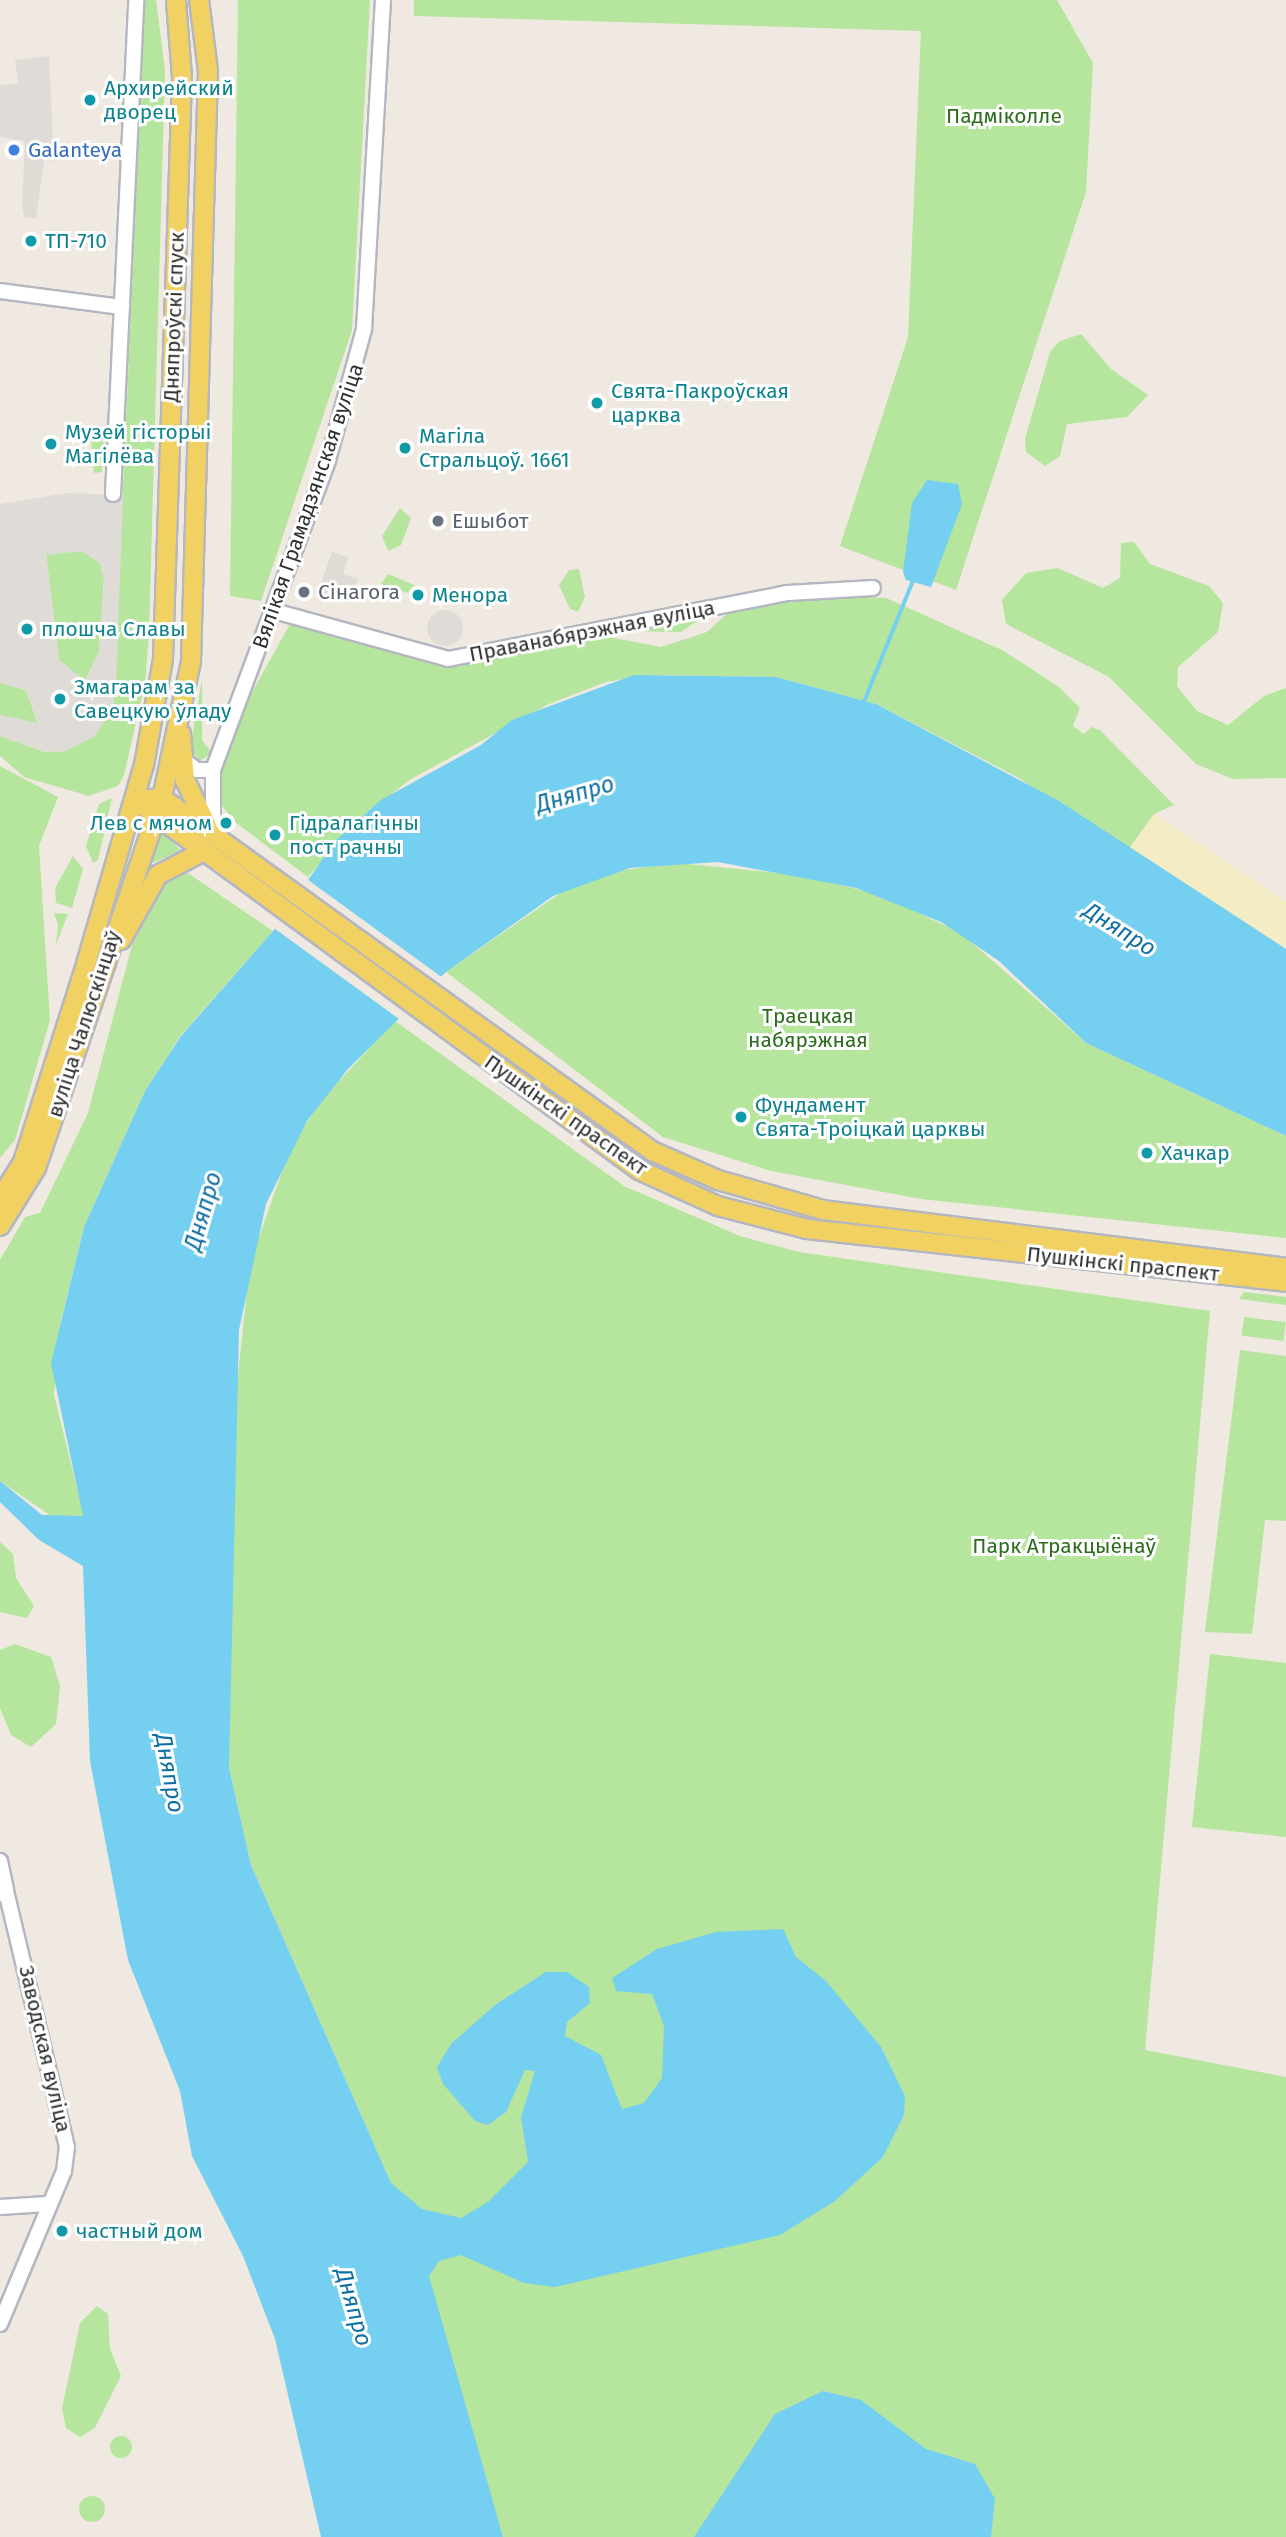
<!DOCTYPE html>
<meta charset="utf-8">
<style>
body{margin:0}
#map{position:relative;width:1286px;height:2537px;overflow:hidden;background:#efe9e1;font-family:"Fira Sans",sans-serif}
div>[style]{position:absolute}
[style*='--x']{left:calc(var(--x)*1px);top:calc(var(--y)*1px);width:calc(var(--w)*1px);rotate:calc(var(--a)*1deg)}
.green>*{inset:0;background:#b6e59e;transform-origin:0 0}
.round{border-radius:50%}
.sand>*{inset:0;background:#f3ecc5}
.plaza>*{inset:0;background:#dfdcd8}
.water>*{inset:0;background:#75cff0}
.pier>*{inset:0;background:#efe9e1;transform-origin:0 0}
.stream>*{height:3.5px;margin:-1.75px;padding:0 1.75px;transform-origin:1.75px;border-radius:1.75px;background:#75cff0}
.roads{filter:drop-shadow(2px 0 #b4b7c1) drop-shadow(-2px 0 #b4b7c1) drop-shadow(0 2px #b4b7c1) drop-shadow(0 -2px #b4b7c1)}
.minor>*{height:14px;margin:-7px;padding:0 7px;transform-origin:7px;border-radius:7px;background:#fff}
.major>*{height:18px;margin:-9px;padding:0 9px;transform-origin:9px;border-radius:9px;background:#f2d163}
.dots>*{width:19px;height:19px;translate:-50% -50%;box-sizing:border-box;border:4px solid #fff;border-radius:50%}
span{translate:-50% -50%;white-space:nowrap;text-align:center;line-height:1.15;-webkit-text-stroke:6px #fff;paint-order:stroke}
.culture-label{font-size:21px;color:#0d838f}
.left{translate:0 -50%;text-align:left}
.right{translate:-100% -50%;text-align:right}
.park-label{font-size:21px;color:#2c6e1b}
.shop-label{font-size:21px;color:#366cbe}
.street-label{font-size:21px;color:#2e2e2e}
.worship-label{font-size:21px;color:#5b616d}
.water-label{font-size:23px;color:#0d6fa3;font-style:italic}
</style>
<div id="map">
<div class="green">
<i style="clip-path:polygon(145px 0,156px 0,165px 70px,149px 634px,145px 683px,124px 775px,118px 786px,89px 796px,24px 777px,0 756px,0 736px,45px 752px,66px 751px,113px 708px)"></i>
<i style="clip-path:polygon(238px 0,370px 0,352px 330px,261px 601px,230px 596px)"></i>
<i style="clip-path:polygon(414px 0,1057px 0,1093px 63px,1086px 192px,956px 590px,840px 546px,908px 337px,921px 31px,414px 16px)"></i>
<i style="clip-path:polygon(1081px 334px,1111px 369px,1148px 395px,1127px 417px,1067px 424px,1060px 456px,1045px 466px,1026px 452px,1025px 439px,1050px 352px,1060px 341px)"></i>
<i style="clip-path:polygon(97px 432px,104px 444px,102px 472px,94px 473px,91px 440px)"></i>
<i style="clip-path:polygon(400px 508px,411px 518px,401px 545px,388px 551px,382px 536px)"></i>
<i style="clip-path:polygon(1134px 542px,1150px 564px,1209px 586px,1223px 603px,1218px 632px,1178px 667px,1177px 686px,1197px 711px,1228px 725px,1264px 696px,1286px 688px,1286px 778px,1233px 779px,1196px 764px,1109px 677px,1006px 624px,1002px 600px,1026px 573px,1058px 568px,1103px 588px,1120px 578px,1121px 543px)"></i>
<i style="clip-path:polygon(82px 551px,100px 563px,104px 579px,99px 652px,85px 681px,59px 660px,46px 554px)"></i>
<i style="clip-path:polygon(579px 569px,585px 597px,578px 612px,570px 609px,559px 585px,569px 570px)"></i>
<i style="clip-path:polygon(388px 574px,416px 586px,418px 596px,381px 584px)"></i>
<i style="clip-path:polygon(813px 594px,886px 598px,1002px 650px,1059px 687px,1080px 708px,1073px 726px,1084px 734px,1091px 727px,1100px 730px,1174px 805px,1154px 814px,1128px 850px,1017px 777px,876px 704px,776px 677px,651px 675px,606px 682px,549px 704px,411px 779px,354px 823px,308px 877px,235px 822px,219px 802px,216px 779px,241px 712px,290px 624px,448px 664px,598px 635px,661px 647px,707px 632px,731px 610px)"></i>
<i style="clip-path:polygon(706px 615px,681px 632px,628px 631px,628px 628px)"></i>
<i style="clip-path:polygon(202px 679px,202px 740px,212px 753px,200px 761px,190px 749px)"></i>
<i style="clip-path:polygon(0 683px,26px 690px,38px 724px,0 715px)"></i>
<i style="clip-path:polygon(0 766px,58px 797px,39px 846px,50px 1020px,15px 1140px,0 1158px)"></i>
<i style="clip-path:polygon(112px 798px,98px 860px,93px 863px,86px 846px,99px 804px)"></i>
<i style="clip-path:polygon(161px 829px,181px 851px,150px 864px,156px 831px)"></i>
<i style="clip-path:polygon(73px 856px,83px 869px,72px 908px,56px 903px,55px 888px)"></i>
<i style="clip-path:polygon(676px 863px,802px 875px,880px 895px,961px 933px,1086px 1043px,1286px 1136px,1286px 1238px,921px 1199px,771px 1171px,663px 1137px,446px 972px,572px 885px,610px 872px)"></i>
<i style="clip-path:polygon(182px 869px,273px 931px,181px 1035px,145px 1091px,84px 1227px,61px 1320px,54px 1395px,84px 1516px,54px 1518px,0 1481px,0 1260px,25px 1217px,40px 1213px,88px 1113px,142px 907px,152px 886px)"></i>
<i style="clip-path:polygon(54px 913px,68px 914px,56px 945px,58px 925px)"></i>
<i style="clip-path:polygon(395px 1021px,624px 1186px,740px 1236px,799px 1252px,1210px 1311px,1145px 2050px,1286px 2077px,1286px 2537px,503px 2537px,391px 2183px,251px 1865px,229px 1768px,234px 1413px,250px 1262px,292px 1144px,325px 1096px)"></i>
<i style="clip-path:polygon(1244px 1292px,1286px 1297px,1286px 1305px,1239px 1299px)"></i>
<i style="left:1244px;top:1317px;width:42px;height:19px;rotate:7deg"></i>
<i style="clip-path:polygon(1240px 1350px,1286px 1356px,1286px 1521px,1265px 1520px,1252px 1634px,1205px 1632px)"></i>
<i style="clip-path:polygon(0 1542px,13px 1554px,16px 1578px,34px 1606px,27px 1618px,0 1612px)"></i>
<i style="clip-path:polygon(15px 1644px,51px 1657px,60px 1686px,56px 1724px,31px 1747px,11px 1735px,0 1708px,0 1650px)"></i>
<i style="clip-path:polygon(1210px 1654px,1286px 1663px,1286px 1837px,1192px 1827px)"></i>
<i style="clip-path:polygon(97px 2306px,108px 2314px,110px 2349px,121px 2376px,95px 2428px,80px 2437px,66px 2428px,62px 2408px,80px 2323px)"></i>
<i class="round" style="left:110px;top:2436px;width:22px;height:22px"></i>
<i class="round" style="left:79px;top:2496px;width:26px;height:26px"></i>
</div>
<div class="sand">
<i style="clip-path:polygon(1154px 814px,1286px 902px,1286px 949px,1128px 850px)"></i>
</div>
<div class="plaza">
<i style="clip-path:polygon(49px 56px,54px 161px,44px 160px,36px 219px,24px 217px,22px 206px,25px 141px,0 137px,0 85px,18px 83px,15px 60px)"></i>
<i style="clip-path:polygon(evenodd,67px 493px,123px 495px,116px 685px,113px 708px,95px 736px,66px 751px,45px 752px,0 736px,0 715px,38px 723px,26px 690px,0 683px,0 504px,67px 493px,82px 551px,100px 563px,104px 579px,99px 652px,85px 681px,59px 660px,46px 555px,82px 551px)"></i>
<i style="clip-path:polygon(332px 552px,348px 557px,343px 574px,358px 579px,350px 603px,318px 592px)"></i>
<i class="round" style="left:427px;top:610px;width:36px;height:36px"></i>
</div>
<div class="water">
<i style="clip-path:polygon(927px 480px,958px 484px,962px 504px,931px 587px,906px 580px,903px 572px,912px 503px)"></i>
<i style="clip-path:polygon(634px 675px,776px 677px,876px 704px,1059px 801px,1286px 949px,1286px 1136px,1086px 1043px,999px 961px,941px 922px,856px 888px,718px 862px,630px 868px,553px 896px,446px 972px,348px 1069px,307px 1121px,266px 1204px,239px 1330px,229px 1768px,251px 1865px,391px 2183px,422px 2209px,461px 2218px,488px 2202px,528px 2162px,521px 2117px,535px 2071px,525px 2070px,506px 2112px,488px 2125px,475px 2121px,443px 2084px,437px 2067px,451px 2044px,495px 2005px,546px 1972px,567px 1972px,589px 1987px,590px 2003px,567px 2022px,565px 2036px,601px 2055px,622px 2109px,644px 2103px,662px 2078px,664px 2026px,652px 1994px,616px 1991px,612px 1978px,657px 1949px,716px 1932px,783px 1929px,796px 1957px,826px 1981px,881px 2047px,905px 2096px,904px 2115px,883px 2157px,835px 2201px,780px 2235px,555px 2287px,524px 2283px,461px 2255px,439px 2261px,429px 2276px,503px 2537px,321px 2537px,275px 2339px,243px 2256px,192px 2156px,180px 2091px,128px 1960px,90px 1761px,83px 1566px,39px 1540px,0 1502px,0 1481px,42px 1515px,83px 1516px,51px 1363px,84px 1227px,145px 1091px,181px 1036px,273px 931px,335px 841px,381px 800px,481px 745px,512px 720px)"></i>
<i style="clip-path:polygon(823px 2391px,861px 2400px,926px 2449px,975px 2464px,995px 2499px,991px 2537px,694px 2537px,775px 2414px)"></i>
</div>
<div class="pier">
<i style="left:304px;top:877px;width:173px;height:59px;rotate:36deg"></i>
</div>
<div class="stream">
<i style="--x:864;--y:702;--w:131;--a:-68"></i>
</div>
<div class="roads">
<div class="minor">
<i style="--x:0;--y:291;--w:123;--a:7.5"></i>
<i style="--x:113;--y:494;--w:495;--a:-87.3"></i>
<i style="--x:274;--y:611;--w:180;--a:15.4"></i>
<i style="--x:448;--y:659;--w:346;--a:-11"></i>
<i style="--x:788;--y:593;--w:85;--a:-3.4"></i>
<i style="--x:185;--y:761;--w:15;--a:37"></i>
<i style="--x:197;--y:770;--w:16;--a:0"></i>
<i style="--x:213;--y:836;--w:66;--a:-90"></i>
<i style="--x:213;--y:770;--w:331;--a:-69.6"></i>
<i style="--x:328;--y:460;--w:136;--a:-74.6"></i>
<i style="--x:364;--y:329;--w:330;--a:-86.7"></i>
<i style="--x:0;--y:1861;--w:30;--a:78"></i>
<i style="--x:6;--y:1890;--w:7;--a:146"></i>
<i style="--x:0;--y:2207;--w:47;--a:-3.7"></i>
<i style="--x:0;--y:2324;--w:166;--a:-67.3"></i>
<i style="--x:64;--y:2171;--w:24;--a:-83"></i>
<i style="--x:67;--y:2147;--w:264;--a:-103.4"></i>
</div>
<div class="major">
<i style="--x:181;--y:734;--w:46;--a:85"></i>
<i style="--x:185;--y:780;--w:51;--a:64.4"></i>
<i style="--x:135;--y:800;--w:625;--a:36.28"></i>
<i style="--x:639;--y:1170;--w:87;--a:24.5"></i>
<i style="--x:718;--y:1206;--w:92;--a:14.5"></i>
<i style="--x:807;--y:1229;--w:482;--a:6.3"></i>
<i style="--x:135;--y:800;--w:27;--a:-4"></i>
<i style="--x:162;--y:798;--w:604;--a:35.77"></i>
<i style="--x:652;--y:1151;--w:72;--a:23.7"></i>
<i style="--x:718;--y:1180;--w:109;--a:15.9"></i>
<i style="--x:823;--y:1210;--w:467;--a:7.1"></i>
<i style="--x:121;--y:940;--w:75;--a:-60.4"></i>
<i style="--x:158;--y:875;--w:47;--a:-27.6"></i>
<i style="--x:0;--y:1199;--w:44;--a:-58.1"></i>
<i style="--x:23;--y:1162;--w:208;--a:-72.3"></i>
<i style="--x:86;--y:964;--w:207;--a:-73.8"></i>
<i style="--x:144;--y:765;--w:108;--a:-79.8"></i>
<i style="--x:163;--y:659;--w:582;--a:-88.13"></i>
<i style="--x:182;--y:77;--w:77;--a:-94.5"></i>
<i style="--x:0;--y:1226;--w:68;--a:-58.2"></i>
<i style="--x:36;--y:1168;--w:80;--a:-71.1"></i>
<i style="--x:62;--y:1092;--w:311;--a:-71.2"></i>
<i style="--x:162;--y:798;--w:140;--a:-78"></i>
<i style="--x:191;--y:661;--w:590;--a:-88.35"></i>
<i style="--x:208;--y:71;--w:72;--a:-97.2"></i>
</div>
</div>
<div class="dots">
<i style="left:90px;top:100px;background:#0f9aa8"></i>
<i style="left:14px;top:150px;background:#3f7fe0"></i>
<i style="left:31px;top:241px;background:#0f9aa8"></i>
<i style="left:597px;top:403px;background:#0f9aa8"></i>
<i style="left:51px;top:444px;background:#0f9aa8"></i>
<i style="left:405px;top:448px;background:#0f9aa8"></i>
<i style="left:438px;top:521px;background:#6b7280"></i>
<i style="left:304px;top:592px;background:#6b7280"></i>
<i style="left:418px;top:595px;background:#0f9aa8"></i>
<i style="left:27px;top:629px;background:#0f9aa8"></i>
<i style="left:60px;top:699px;background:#0f9aa8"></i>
<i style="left:226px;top:823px;background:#0f9aa8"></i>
<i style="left:275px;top:835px;background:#0f9aa8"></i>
<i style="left:741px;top:1117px;background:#0f9aa8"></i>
<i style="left:1147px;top:1153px;background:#0f9aa8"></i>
<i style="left:62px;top:2231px;background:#0f9aa8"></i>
</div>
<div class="culture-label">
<span class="left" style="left:104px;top:100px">Архирейский<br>дворец</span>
<span class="left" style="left:45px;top:241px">ТП-710</span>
<span class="left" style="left:611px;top:403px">Свята-Пакроўская<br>царква</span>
<span class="left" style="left:65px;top:444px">Музей гісторыі<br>Магілёва</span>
<span class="left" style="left:419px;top:448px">Магіла<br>Стральцоў. 1661</span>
<span class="left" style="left:432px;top:595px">Менора</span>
<span class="left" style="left:41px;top:629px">плошча Славы</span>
<span class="left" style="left:74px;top:699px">Змагарам за<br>Савецкую ўладу</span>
<span class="right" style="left:212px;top:823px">Лев с мячом</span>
<span class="left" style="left:289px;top:835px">Гідралагічны<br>пост рачны</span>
<span class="left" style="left:755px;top:1117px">Фундамент<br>Свята-Троіцкай царквы</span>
<span class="left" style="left:1161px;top:1153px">Хачкар</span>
<span class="left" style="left:76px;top:2231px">частный дом</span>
</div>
<div class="park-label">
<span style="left:1004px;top:116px">Падміколле</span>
<span style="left:808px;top:1028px">Траецкая<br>набярэжная</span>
<span style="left:1064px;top:1546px">Парк Атракцыёнаў</span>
</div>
<div class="shop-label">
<span class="left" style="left:28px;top:150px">Galanteya</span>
</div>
<div class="street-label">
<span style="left:174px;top:317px;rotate:-88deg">Дняпроўскі спуск</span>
<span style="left:308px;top:506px;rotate:-71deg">Вялікая Грамадзянская вуліца</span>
<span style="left:592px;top:631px;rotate:-11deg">Праванабярэжная вуліца</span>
<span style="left:84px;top:1024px;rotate:-72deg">вуліца Чалюскінцаў</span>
<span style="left:566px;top:1115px;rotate:35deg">Пушкінскі праспект</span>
<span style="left:1123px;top:1264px;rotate:6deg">Пушкінскі праспект</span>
<span style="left:45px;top:2049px;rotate:77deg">Заводская вуліца</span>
</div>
<div class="worship-label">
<span class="left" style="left:452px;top:521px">Ешыбот</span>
<span class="left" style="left:318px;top:592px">Сінагога</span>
</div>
<div class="water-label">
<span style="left:575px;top:794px;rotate:-16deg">Дняпро</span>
<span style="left:1120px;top:929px;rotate:32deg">Дняпро</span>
<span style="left:203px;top:1211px;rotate:-74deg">Дняпро</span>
<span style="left:170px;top:1773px;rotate:80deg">Дняпро</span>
<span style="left:354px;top:2307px;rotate:74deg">Дняпро</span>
</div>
</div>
